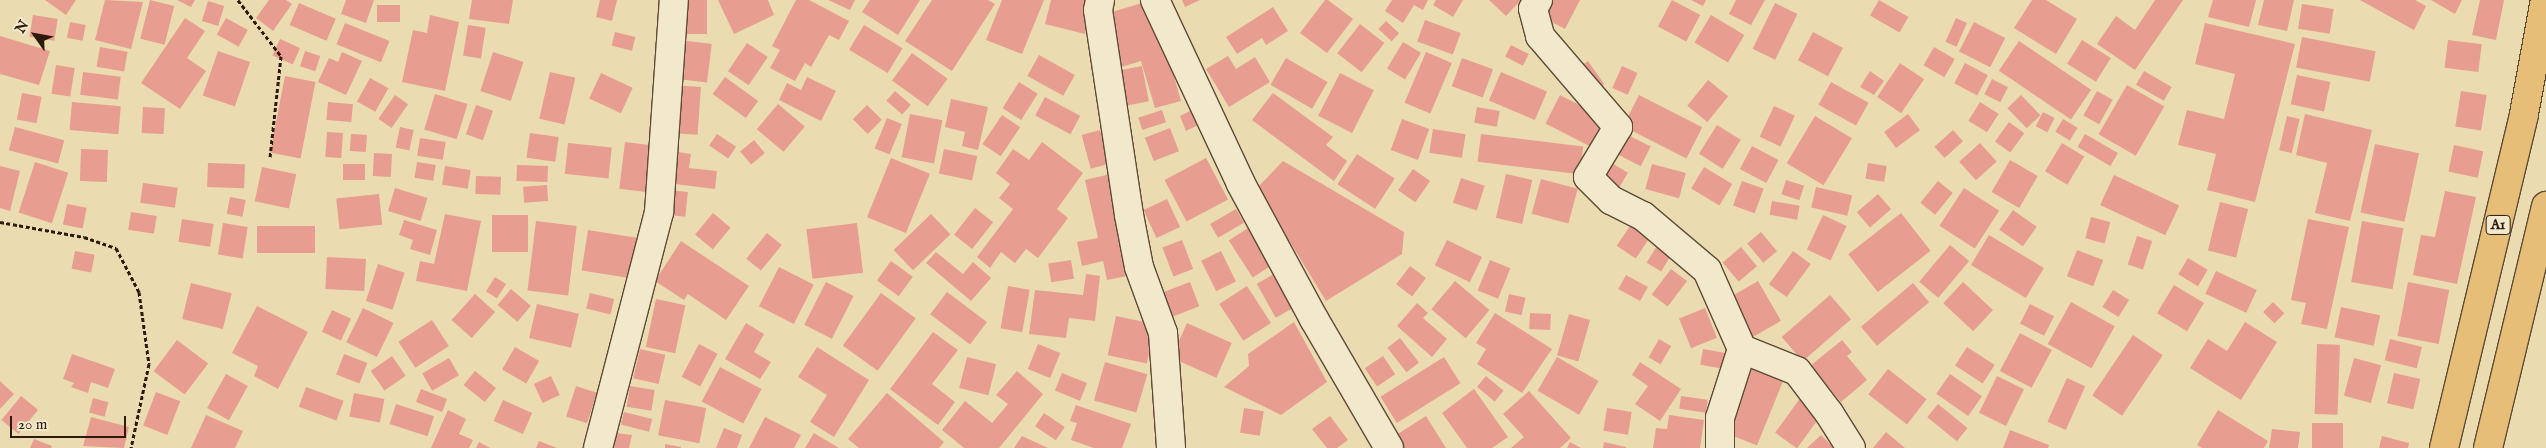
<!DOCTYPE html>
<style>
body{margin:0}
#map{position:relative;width:2546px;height:448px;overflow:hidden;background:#ebdbb0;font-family:"IM FELL English",serif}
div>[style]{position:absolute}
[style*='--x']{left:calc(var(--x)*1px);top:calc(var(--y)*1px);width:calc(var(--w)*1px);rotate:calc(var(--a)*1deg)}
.building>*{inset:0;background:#e79e90;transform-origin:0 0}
.path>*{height:3px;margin-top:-1.5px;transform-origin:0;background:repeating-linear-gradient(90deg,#2e1a0d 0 4px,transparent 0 6.5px)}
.roads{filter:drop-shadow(1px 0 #5d4a36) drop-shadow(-1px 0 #5d4a36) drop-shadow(0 1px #5d4a36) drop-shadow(0 -1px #5d4a36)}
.minor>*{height:28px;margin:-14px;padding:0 14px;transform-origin:14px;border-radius:14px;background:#f2e8cc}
.highway>*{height:28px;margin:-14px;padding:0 14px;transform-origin:14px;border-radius:14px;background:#e6be78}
span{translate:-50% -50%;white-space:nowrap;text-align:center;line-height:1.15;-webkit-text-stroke:4.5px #f2e8cc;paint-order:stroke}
.shield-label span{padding:1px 4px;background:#f2e8cc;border:1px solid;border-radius:4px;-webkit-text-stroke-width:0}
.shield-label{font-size:14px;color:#2e1a0d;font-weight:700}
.north{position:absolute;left:10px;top:10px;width:50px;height:50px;-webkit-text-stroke:4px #f2e8cc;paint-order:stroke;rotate:302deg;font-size:14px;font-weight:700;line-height:20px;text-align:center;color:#2e1a0d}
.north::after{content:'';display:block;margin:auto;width:18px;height:22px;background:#2e1a0d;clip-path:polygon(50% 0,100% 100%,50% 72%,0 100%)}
.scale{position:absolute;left:10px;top:416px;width:116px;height:22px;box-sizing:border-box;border:2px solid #2e1a0d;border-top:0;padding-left:6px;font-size:15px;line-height:18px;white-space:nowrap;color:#2e1a0d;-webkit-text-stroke:4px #f2e8cc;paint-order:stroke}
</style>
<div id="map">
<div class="building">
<i style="clip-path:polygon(45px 0,76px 0,66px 15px)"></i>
<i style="clip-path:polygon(105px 0,143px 2px,131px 49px,95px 40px)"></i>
<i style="left:150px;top:0;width:25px;height:40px;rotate:14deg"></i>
<i style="clip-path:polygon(177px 0,195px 0,191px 7px)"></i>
<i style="clip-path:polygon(269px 0,286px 0,292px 4px,273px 31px,256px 18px)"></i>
<i style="clip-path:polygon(346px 0,374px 0,366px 23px,341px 14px)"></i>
<i style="clip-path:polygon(472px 0,513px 0,509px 24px,469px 19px)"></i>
<i style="clip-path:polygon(600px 0,617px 0,612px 21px,596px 17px)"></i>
<i style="left:682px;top:0;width:25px;height:34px"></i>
<i style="clip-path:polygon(718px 0,768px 0,774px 15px,734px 34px)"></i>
<i style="clip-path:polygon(796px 0,809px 0,849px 21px,839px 40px,829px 35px,811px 67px,805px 63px,795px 81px,770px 68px,780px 50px,772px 46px)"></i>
<i style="clip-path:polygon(828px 0,855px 0,850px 10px)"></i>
<i style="clip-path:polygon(870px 0,920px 0,898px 35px,862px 12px)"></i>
<i style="clip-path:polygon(932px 0,988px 0,995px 4px,952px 71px,905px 41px)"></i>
<i style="clip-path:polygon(1002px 0,1044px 0,1022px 54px,986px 40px)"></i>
<i style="clip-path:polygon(1051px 0,1094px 0,1085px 34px,1045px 24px)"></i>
<i style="clip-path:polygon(1152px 0,1181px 101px,1155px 108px,1141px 61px,1118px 68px,1102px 15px)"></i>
<i style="clip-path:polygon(1182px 0,1200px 0,1185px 7px)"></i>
<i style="clip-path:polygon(1325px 0,1328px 0,1353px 19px,1327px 53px,1300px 33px)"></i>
<i style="clip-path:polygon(1392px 0,1428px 0,1423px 10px,1414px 5px,1403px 23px,1385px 11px)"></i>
<i style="clip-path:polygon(1436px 0,1463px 0,1453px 17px,1433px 5px)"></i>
<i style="clip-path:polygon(1489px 0,1521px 0,1506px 16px)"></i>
<i style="clip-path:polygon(1553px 0,1580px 0,1565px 29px,1544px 18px)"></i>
<i style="left:1672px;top:0;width:32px;height:30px;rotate:28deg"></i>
<i style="clip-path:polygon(1691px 0,1706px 0,1703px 6px)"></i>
<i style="clip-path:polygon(1736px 0,1765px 0,1751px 25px,1729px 14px)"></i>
<i style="left:1879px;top:0;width:34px;height:18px;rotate:30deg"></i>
<i style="clip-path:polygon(2032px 0,2046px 0,2077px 19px,2056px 54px,2014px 28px)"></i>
<i style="clip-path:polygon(2155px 0,2183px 0,2135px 70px,2097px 44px,2116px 16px,2135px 30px)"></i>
<i style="clip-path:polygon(2213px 0,2256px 0,2249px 27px,2208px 17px)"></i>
<i style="clip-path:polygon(2264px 0,2294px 0,2287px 31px,2258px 25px)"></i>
<i style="clip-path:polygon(2360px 0,2415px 0,2426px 6px,2414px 30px)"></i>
<i style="clip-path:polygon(2431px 0,2462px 0,2455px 14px)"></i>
<i style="clip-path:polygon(2480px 0,2504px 0,2496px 40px,2472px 35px)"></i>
<i style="left:208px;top:1px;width:17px;height:21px;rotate:17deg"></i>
<i style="left:299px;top:3px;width:40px;height:24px;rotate:23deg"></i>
<i style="left:1775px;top:3px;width:25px;height:51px;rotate:26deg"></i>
<i style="left:2302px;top:4px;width:32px;height:25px;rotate:9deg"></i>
<i style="left:377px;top:5px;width:23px;height:17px"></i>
<i style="clip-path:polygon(1273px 7px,1288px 31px,1266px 45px,1262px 38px,1237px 54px,1226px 37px)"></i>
<i style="left:33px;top:15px;width:25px;height:22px;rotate:9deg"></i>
<i style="clip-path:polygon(430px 15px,459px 22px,445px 91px,402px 82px,413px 30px,427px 33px)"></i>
<i style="left:1711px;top:15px;width:39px;height:32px;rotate:31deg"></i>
<i style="clip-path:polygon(185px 18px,205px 31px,187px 58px,206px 71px,180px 109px,141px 83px)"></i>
<i style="left:226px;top:18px;width:25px;height:19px;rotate:29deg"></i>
<i style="left:1956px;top:18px;width:12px;height:26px;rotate:24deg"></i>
<i style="left:1425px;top:20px;width:38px;height:23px;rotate:20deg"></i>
<i style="left:1386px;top:21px;width:18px;height:11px;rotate:43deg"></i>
<i style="left:70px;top:22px;width:16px;height:16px;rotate:11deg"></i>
<i style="left:1974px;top:22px;width:35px;height:33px;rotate:27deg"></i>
<i style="left:345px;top:23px;width:48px;height:23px;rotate:22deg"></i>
<i style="clip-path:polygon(2205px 23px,2295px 44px,2255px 202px,2207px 190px,2216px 154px,2178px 145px,2187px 110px,2224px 119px,2235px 74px,2195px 64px)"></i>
<i style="left:1360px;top:24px;width:31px;height:37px;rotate:38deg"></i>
<i style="left:468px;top:25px;width:18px;height:31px;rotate:9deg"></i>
<i style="left:864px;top:25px;width:45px;height:29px;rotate:31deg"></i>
<i style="left:615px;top:32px;width:21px;height:14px;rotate:14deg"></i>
<i style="left:1813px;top:32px;width:34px;height:32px;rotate:28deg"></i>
<i style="clip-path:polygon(0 36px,50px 51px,39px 85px,0 74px)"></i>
<i style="left:2302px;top:37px;width:75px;height:31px;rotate:11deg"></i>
<i style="left:280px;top:39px;width:22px;height:18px;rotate:24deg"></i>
<i style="left:680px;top:40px;width:32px;height:39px;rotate:7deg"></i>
<i style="left:2082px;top:40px;width:34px;height:28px;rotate:32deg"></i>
<i style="left:2448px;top:40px;width:34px;height:28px;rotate:7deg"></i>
<i style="left:2019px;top:41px;width:87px;height:36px;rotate:34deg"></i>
<i style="left:1403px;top:42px;width:21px;height:31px;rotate:31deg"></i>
<i style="left:747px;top:43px;width:25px;height:34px;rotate:34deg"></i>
<i style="left:1511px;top:45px;width:20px;height:13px;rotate:27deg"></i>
<i style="left:100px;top:47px;width:28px;height:20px;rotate:10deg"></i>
<i style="left:1934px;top:47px;width:24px;height:21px;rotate:30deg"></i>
<i style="left:218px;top:51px;width:34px;height:47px;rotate:19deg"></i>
<i style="left:305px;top:51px;width:16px;height:16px;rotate:18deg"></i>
<i style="clip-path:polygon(342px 52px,362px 61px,346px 95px,318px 82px,329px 58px,338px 62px)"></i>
<i style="left:493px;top:52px;width:32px;height:41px;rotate:18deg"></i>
<i style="left:1426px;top:52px;width:28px;height:55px;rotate:23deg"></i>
<i style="left:912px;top:53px;width:44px;height:34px;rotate:36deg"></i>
<i style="left:1039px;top:55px;width:41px;height:24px;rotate:29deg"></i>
<i style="clip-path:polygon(1228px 56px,1236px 69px,1255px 57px,1270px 82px,1229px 107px,1206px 69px)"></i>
<i style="left:1286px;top:58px;width:48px;height:31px;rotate:30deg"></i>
<i style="left:1462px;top:58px;width:33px;height:30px;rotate:20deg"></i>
<i style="left:1588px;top:61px;width:28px;height:16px;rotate:55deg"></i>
<i style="left:1900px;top:63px;width:29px;height:41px;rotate:34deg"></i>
<i style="left:1965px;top:63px;width:26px;height:23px;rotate:28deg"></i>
<i style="left:56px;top:65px;width:19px;height:29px;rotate:9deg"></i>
<i style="left:1142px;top:66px;width:36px;height:28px;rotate:79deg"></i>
<i style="left:1622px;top:66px;width:17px;height:24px;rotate:24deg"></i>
<i style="clip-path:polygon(1870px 71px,1884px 81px,1874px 95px,1860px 87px)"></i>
<i style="left:2144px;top:71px;width:32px;height:16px;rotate:30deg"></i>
<i style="left:83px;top:72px;width:38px;height:23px;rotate:7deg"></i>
<i style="left:550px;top:72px;width:26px;height:48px;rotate:13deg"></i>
<i style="left:1501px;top:72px;width:50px;height:31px;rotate:23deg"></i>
<i style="left:601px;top:73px;width:35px;height:28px;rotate:25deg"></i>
<i style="left:1340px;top:73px;width:38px;height:48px;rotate:27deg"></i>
<i style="left:2297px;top:75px;width:34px;height:30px;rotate:12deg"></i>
<i style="left:285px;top:76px;width:31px;height:78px;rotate:11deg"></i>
<i style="left:725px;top:77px;width:41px;height:21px;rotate:36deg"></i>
<i style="clip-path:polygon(807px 77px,836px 91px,821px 121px,779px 100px,787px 83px,801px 90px)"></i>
<i style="left:370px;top:78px;width:21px;height:27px;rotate:29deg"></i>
<i style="left:1992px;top:79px;width:18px;height:17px;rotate:27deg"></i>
<i style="left:1708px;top:80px;width:26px;height:33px;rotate:39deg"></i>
<i style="left:1019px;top:82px;width:22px;height:31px;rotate:32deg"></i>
<i style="left:1831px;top:82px;width:43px;height:26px;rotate:29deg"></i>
<i style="left:674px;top:85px;width:27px;height:48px;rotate:4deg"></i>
<i style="left:2127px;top:85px;width:43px;height:57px;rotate:30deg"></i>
<i style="left:895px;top:91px;width:21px;height:13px;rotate:41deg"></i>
<i style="left:2097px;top:91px;width:18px;height:28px;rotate:29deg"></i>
<i style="left:2461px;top:91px;width:26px;height:36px;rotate:9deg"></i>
<i style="left:22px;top:93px;width:20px;height:27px;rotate:11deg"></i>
<i style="clip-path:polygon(1273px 93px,1333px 137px,1326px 145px,1347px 161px,1334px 181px,1252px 120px)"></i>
<i style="left:435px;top:94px;width:34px;height:37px;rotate:17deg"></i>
<i style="left:395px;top:95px;width:16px;height:29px;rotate:35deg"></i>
<i style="left:1560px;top:95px;width:57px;height:32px;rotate:27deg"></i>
<i style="left:1639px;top:95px;width:71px;height:35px;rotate:27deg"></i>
<i style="left:2021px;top:95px;width:28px;height:19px;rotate:46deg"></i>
<i style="left:1045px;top:97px;width:40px;height:21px;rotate:28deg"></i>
<i style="clip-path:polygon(951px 99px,988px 107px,978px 150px,962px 146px,965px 132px,945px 127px)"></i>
<i style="left:72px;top:102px;width:49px;height:28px;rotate:5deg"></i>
<i style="left:328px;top:102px;width:25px;height:18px;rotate:5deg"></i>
<i style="left:1980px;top:102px;width:22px;height:22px;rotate:32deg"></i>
<i style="left:778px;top:104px;width:35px;height:33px;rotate:40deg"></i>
<i style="left:476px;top:105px;width:18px;height:31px;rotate:19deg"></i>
<i style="left:867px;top:105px;width:21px;height:20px;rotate:45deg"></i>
<i style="left:1774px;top:106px;width:23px;height:34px;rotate:25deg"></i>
<i style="left:143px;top:107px;width:22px;height:26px;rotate:3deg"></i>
<i style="left:1477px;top:107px;width:23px;height:16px;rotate:10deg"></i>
<i style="left:1162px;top:110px;width:13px;height:25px;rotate:72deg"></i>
<i style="clip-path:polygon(1192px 110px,1200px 124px,1186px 131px,1180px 116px)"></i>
<i style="left:2043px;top:112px;width:13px;height:16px;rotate:27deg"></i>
<i style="left:910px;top:114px;width:33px;height:44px;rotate:11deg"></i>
<i style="left:1908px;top:114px;width:20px;height:30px;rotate:53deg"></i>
<i style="clip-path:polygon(2305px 114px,2372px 130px,2350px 221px,2315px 213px,2327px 163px,2296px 155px)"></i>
<i style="left:1002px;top:115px;width:22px;height:35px;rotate:34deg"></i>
<i style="left:1815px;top:116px;width:43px;height:55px;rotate:31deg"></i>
<i style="left:2287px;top:116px;width:13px;height:35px;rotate:13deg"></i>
<i style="left:887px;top:118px;width:16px;height:33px;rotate:22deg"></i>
<i style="left:1402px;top:119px;width:29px;height:33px;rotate:20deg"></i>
<i style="left:2063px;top:119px;width:17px;height:15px;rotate:31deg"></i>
<i style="left:2009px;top:122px;width:19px;height:24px;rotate:36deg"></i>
<i style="left:1717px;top:125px;width:28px;height:34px;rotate:32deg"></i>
<i style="left:15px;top:127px;width:51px;height:24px;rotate:15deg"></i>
<i style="left:400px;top:127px;width:14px;height:21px;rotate:12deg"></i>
<i style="left:1170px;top:128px;width:25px;height:27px;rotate:69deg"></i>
<i style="left:1433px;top:129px;width:33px;height:24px;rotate:9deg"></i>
<i style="left:1100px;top:130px;width:35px;height:19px;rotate:75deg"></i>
<i style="left:1953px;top:130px;width:15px;height:25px;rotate:48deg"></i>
<i style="left:327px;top:132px;width:16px;height:25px;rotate:4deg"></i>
<i style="left:530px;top:133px;width:29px;height:25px;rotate:8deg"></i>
<i style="left:1624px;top:133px;width:30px;height:22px;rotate:27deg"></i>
<i style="left:351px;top:134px;width:16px;height:17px;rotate:4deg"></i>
<i style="left:717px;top:134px;width:23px;height:14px;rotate:34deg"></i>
<i style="left:1481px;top:134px;width:103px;height:28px;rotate:7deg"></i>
<i style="left:2085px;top:134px;width:38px;height:15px;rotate:30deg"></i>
<i style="left:420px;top:138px;width:26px;height:18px;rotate:9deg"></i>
<i style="left:754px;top:140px;width:17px;height:18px;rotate:50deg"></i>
<i style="left:625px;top:142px;width:31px;height:47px;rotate:7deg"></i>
<i style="clip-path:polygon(1042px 142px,1083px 173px,1057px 209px,1068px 218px,1038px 258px,1026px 249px,1015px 263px,1001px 252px,990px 268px,977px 257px,1013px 209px,999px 198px,1010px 184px,996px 173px,1013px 149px,1029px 160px)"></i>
<i style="left:568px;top:143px;width:44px;height:31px;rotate:6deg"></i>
<i style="left:1980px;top:143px;width:25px;height:28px;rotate:48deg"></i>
<i style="left:2062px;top:143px;width:26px;height:33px;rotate:31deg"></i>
<i style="left:2375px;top:144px;width:45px;height:70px;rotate:12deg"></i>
<i style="left:2454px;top:145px;width:30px;height:27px;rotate:12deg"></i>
<i style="left:1752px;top:146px;width:30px;height:26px;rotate:28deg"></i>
<i style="left:81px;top:149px;width:27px;height:32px;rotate:2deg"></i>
<i style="left:944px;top:149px;width:34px;height:25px;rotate:12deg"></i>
<i style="clip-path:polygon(678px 152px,691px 154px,689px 168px,717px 171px,715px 189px,675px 184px)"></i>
<i style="left:374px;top:153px;width:18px;height:23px;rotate:3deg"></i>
<i style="left:1357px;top:154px;width:45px;height:36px;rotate:33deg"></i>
<i style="left:891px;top:158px;width:42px;height:64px;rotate:22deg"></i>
<i style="left:1206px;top:158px;width:47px;height:47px;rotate:62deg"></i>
<i style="left:2010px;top:160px;width:32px;height:37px;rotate:30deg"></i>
<i style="clip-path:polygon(1283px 161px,1404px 232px,1402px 254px,1326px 301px,1257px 188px)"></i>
<i style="left:35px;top:162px;width:35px;height:53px;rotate:18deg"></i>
<i style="left:417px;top:162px;width:19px;height:16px;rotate:9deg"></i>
<i style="left:1610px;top:162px;width:21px;height:20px;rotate:31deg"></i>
<i style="left:208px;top:163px;width:37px;height:24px;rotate:2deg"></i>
<i style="left:1868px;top:163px;width:19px;height:16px;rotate:9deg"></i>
<i style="left:343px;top:164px;width:22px;height:16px"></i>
<i style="left:1652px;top:164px;width:35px;height:26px;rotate:15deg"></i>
<i style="left:517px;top:165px;width:31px;height:16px;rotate:2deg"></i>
<i style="clip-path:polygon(0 166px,20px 171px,10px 211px,0 208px)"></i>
<i style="left:445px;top:166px;width:26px;height:19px;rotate:9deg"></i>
<i style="left:262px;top:167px;width:35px;height:35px;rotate:12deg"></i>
<i style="left:1704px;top:167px;width:33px;height:25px;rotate:31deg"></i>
<i style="left:1413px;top:169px;width:21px;height:26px;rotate:35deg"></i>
<i style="clip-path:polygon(1115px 173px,1137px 274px,1107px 280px,1103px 261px,1082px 266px,1077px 242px,1098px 238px,1085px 180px)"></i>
<i style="left:1506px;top:174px;width:27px;height:45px;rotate:13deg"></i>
<i style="left:2114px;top:175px;width:72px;height:33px;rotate:25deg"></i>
<i style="left:476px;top:176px;width:25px;height:18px;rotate:2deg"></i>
<i style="left:1461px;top:178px;width:25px;height:26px;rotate:18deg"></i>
<i style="left:1541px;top:179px;width:38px;height:36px;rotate:15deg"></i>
<i style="left:1786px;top:180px;width:19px;height:15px;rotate:18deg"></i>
<i style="left:1742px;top:181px;width:23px;height:26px;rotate:20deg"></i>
<i style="left:1938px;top:181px;width:19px;height:28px;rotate:39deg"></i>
<i style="left:143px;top:183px;width:35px;height:20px;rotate:8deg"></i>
<i style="left:547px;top:185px;width:16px;height:24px;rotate:86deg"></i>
<i style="left:1816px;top:187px;width:37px;height:21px;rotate:13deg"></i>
<i style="left:395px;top:188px;width:34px;height:24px;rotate:17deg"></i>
<i style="left:1964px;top:188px;width:42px;height:45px;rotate:33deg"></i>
<i style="left:669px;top:190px;width:19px;height:25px;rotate:6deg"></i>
<i style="clip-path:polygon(2445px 191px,2476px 197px,2457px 284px,2413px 275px,2421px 235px,2435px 237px)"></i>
<i style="left:379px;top:194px;width:31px;height:43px;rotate:84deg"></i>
<i style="left:1878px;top:194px;width:20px;height:28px;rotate:49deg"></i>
<i style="left:230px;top:197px;width:16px;height:17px;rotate:11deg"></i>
<i style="left:1167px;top:199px;width:31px;height:26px;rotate:65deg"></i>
<i style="left:1772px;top:201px;width:28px;height:14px;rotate:10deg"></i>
<i style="left:2220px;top:202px;width:29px;height:50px;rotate:14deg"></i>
<i style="left:67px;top:204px;width:20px;height:21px;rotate:11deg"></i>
<i style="left:975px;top:208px;width:23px;height:34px;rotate:38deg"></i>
<i style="left:1236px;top:209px;width:16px;height:30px;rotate:60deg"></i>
<i style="left:2013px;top:210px;width:29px;height:24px;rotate:35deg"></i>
<i style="left:131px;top:212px;width:26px;height:18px;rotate:9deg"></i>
<i style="left:713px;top:213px;width:23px;height:28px;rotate:40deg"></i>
<i style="left:1901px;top:213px;width:48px;height:67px;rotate:52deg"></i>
<i style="clip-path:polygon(445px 214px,481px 221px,467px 291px,416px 281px,420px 261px,434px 264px)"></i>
<i style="left:931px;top:214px;width:28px;height:52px;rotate:46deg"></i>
<i style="left:492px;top:215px;width:36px;height:37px"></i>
<i style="left:1823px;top:215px;width:26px;height:38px;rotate:25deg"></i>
<i style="left:2091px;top:217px;width:20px;height:22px;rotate:15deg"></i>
<i style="left:182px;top:219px;width:32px;height:23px;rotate:9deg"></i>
<i style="clip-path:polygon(2308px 219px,2349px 227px,2327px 329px,2301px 324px,2306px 303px,2291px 300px)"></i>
<i style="clip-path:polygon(404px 220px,437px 230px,430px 255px,410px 249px,413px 240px,399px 235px)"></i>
<i style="left:1634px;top:220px;width:23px;height:31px;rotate:34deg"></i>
<i style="left:536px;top:221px;width:41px;height:70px;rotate:7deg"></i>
<i style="left:2362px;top:221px;width:42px;height:62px;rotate:10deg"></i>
<i style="left:223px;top:223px;width:25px;height:32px;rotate:9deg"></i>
<i style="left:857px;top:223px;width:50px;height:51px;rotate:83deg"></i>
<i style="left:315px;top:226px;width:27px;height:58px;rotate:90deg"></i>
<i style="left:1248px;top:228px;width:44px;height:23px;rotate:57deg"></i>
<i style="left:588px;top:230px;width:56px;height:41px;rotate:9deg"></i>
<i style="left:1761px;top:232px;width:25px;height:18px;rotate:50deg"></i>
<i style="left:767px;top:233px;width:19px;height:33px;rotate:39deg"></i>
<i style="left:1989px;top:235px;width:64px;height:35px;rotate:31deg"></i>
<i style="left:2137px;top:236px;width:16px;height:30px;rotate:18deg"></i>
<i style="left:1182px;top:240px;width:31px;height:21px;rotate:69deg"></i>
<i style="left:1447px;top:240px;width:39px;height:28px;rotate:26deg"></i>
<i style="clip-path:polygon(681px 241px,749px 286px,726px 320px,688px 294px,684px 300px,655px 281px)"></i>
<i style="left:1658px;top:244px;width:17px;height:22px;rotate:31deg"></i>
<i style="left:1950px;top:245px;width:25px;height:48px;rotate:40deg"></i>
<i style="left:1741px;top:247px;width:25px;height:24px;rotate:50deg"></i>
<i style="left:2077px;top:250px;width:28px;height:28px;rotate:21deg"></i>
<i style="left:75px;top:251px;width:20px;height:18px;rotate:11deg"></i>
<i style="left:1221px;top:251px;width:34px;height:22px;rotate:64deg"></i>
<i style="left:1793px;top:251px;width:22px;height:41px;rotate:36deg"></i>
<i style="clip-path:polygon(936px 252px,963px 274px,973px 262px,991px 278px,971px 301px,926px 263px)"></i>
<i style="left:327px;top:257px;width:39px;height:32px;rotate:3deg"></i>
<i style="left:2188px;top:258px;width:23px;height:19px;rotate:31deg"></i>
<i style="left:1071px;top:260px;width:19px;height:23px;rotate:81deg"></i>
<i style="left:1490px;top:260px;width:22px;height:33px;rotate:22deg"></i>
<i style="left:891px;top:261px;width:27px;height:24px;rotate:36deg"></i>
<i style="left:378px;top:264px;width:28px;height:39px;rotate:18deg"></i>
<i style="left:1410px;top:266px;width:20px;height:23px;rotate:37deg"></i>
<i style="left:779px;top:267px;width:39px;height:44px;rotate:27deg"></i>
<i style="left:1671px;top:269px;width:20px;height:32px;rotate:37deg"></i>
<i style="left:2216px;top:271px;width:45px;height:25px;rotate:25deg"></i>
<i style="left:1276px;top:273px;width:39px;height:22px;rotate:61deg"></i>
<i style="clip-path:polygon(1086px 274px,1100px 276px,1095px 321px,1069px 318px,1066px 338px,1029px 334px,1035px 290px,1083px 295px)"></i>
<i style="left:1626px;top:275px;width:25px;height:16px;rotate:29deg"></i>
<i style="left:495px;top:277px;width:13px;height:17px;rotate:32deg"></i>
<i style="left:1455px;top:281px;width:45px;height:37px;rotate:40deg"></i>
<i style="left:1758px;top:281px;width:46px;height:34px;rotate:60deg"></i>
<i style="left:826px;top:282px;width:31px;height:48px;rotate:27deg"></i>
<i style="left:1190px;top:282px;width:26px;height:31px;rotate:69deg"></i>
<i style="left:1963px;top:282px;width:41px;height:29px;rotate:43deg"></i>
<i style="left:2408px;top:282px;width:42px;height:55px;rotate:11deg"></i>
<i style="left:191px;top:283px;width:42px;height:37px;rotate:14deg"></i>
<i style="left:1913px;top:283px;width:25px;height:68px;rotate:50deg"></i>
<i style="left:2174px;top:285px;width:35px;height:33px;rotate:31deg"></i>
<i style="left:1008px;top:286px;width:22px;height:43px;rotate:10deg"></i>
<i style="left:1247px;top:286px;width:44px;height:33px;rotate:57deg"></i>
<i style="left:511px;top:289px;width:26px;height:21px;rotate:40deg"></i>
<i style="left:2113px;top:290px;width:19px;height:20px;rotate:32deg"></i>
<i style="left:947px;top:292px;width:50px;height:28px;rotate:37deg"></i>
<i style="left:590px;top:293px;width:25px;height:16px;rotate:14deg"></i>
<i style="left:881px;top:293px;width:43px;height:65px;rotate:36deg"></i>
<i style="left:475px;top:294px;width:27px;height:35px;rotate:42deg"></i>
<i style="left:1509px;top:294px;width:17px;height:18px;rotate:13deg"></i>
<i style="left:1830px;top:295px;width:32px;height:64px;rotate:49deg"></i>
<i style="left:656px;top:299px;width:30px;height:49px;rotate:12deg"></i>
<i style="left:2071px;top:302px;width:50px;height:48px;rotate:29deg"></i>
<i style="left:2273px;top:302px;width:16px;height:14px;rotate:45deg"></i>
<i style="clip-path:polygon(1417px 303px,1428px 313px,1423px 318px,1447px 339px,1432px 357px,1397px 326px)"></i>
<i style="left:537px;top:304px;width:43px;height:35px;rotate:13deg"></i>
<i style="left:2030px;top:304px;width:27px;height:22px;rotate:27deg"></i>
<i style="clip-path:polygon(257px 306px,308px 332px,278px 389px,254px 376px,258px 366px,232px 353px)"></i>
<i style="left:2341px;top:307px;width:40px;height:31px;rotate:12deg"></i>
<i style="left:363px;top:308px;width:34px;height:38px;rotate:26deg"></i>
<i style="left:1705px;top:308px;width:32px;height:28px;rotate:68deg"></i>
<i style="left:332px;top:310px;width:21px;height:24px;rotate:25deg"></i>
<i style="clip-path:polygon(1495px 313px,1552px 349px,1522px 393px,1477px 364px,1486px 349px,1476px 343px)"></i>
<i style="left:1530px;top:313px;width:21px;height:16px;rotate:3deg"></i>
<i style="left:1569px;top:314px;width:22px;height:43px;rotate:16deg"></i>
<i style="left:1116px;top:316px;width:40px;height:40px;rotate:12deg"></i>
<i style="left:432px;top:320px;width:31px;height:40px;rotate:57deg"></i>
<i style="clip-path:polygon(1294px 322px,1327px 382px,1281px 415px,1224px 387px,1249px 366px,1248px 354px)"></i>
<i style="clip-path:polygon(2245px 322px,2277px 342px,2241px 400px,2190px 368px,2208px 339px,2227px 351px)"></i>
<i style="clip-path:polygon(746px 323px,764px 334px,754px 352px,771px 362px,760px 379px,725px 359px)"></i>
<i style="left:1187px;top:323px;width:49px;height:38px;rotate:24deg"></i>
<i style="clip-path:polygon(933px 332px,958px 350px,932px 384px,955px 402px,938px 425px,890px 389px)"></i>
<i style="left:2020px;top:333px;width:36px;height:43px;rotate:28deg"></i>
<i style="left:2133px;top:335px;width:36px;height:73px;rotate:34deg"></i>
<i style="left:1400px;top:338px;width:31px;height:16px;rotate:52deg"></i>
<i style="left:1659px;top:339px;width:14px;height:21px;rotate:30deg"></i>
<i style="left:2390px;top:339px;width:33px;height:22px;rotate:14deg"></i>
<i style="left:177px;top:340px;width:39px;height:39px;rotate:37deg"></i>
<i style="clip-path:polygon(1842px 340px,1852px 352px,1847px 356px,1867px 380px,1841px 402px,1810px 366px)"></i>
<i style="left:699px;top:344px;width:21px;height:37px;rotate:28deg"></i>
<i style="left:1038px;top:344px;width:24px;height:27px;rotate:22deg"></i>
<i style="left:2317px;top:344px;width:23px;height:70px;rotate:2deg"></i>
<i style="left:515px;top:347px;width:28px;height:26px;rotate:30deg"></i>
<i style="clip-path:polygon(817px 347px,869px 380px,834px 437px,810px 422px,827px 395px,798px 377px)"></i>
<i style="left:1967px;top:347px;width:33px;height:22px;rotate:33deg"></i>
<i style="left:640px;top:349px;width:26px;height:30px;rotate:13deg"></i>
<i style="left:1703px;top:349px;width:23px;height:16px;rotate:10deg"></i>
<i style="clip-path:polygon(72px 354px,115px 369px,108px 388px,91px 382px,88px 393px,71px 387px,74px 383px,63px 379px)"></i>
<i style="left:344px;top:354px;width:25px;height:22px;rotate:21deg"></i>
<i style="left:392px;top:356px;width:24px;height:26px;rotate:55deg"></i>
<i style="left:1383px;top:356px;width:22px;height:22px;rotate:56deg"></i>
<i style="left:967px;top:357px;width:30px;height:32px;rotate:14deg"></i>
<i style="left:1444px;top:357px;width:31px;height:75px;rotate:58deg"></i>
<i style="left:1557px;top:357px;width:48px;height:39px;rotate:30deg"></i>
<i style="left:449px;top:358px;width:20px;height:31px;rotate:60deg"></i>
<i style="left:2354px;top:358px;width:28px;height:39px;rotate:15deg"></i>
<i style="left:1105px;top:362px;width:44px;height:40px;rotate:16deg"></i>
<i style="clip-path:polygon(1640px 362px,1681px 389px,1660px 421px,1635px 404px,1648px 386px,1632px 375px)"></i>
<i style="left:1753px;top:362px;width:35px;height:76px;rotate:22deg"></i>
<i style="left:720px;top:367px;width:47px;height:39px;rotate:28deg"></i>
<i style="left:1888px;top:369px;width:49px;height:32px;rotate:38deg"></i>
<i style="left:475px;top:371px;width:27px;height:18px;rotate:39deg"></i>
<i style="clip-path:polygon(1017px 371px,1043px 394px,999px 448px,964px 448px,942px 430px,965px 401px,992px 423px,1008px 404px,996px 395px)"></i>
<i style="left:1062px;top:373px;width:27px;height:19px;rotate:22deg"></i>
<i style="left:2394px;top:373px;width:27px;height:31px;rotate:13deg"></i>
<i style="left:226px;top:374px;width:25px;height:39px;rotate:29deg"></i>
<i style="left:1950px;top:374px;width:39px;height:24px;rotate:35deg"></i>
<i style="left:551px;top:376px;width:21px;height:19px;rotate:65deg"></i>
<i style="left:1486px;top:376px;width:23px;height:14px;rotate:40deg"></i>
<i style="left:1997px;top:376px;width:30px;height:41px;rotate:26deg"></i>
<i style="left:2067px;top:378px;width:20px;height:48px;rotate:24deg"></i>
<i style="clip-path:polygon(0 381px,14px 394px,0 409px)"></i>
<i style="left:576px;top:386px;width:22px;height:32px;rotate:18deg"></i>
<i style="left:630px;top:386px;width:25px;height:21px;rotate:9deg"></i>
<i style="left:306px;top:387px;width:40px;height:21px;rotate:20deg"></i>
<i style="left:421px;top:389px;width:28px;height:14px;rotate:21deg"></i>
<i style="clip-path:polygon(1474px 389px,1508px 437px,1492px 448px,1467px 448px,1442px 413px)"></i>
<i style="clip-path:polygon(1529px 391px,1571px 438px,1560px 448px,1511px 448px,1524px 437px,1503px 414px)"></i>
<i style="left:156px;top:392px;width:26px;height:36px;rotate:21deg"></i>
<i style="left:354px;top:393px;width:31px;height:24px;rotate:11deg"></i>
<i style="clip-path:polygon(887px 393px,944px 442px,939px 448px,859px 448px,848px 439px)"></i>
<i style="left:21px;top:396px;width:22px;height:31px;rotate:39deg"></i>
<i style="left:1681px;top:396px;width:27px;height:13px;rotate:8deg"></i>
<i style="left:1801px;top:397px;width:27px;height:44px;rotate:36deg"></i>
<i style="left:93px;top:398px;width:16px;height:15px;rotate:15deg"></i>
<i style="left:503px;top:400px;width:32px;height:23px;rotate:24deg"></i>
<i style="left:665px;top:400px;width:42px;height:36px;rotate:11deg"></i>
<i style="left:396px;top:404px;width:40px;height:21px;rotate:18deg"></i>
<i style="left:1938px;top:404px;width:38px;height:17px;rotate:39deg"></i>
<i style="clip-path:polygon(1076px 405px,1131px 424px,1122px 448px,1094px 448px,1071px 440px,1077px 423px,1070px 421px)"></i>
<i style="left:1244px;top:408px;width:20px;height:25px;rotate:9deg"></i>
<i style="left:1607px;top:408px;width:25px;height:23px;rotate:9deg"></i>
<i style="clip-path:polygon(448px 410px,466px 419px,459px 434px,473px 440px,469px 448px,431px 448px)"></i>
<i style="clip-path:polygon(2218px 410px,2268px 441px,2264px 448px,2202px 448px,2197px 445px)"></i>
<i style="left:624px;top:412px;width:29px;height:13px;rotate:14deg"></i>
<i style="left:1044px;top:413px;width:25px;height:16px;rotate:34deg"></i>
<i style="clip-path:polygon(206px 415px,243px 431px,235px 448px,191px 448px)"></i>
<i style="clip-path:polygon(1669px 415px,1704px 420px,1700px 448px,1653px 448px,1656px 428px,1667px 429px)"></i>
<i style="clip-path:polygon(1330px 416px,1348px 440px,1337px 448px,1327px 448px,1312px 429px)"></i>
<i style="clip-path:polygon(1426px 416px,1446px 448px,1400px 448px,1393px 437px)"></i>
<i style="clip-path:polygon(91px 417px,129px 427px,124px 448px,83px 446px)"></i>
<i style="clip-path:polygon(765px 417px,801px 435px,794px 448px,749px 448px)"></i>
<i style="left:2312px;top:423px;width:31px;height:25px"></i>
<i style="clip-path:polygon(724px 428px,742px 435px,737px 448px,716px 448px)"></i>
<i style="clip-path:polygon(2272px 429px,2300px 432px,2298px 448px,2269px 448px)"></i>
<i style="clip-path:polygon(2010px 430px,2049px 445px,2048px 448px,2003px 448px)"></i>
<i style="clip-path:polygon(1886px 432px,1905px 448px,1873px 448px)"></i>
<i style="clip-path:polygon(616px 433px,632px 435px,629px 448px,614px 448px)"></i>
<i style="clip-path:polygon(814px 433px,839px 448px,805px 448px)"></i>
<i style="clip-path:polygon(1821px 435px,1834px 448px,1807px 448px)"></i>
<i style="clip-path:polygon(1022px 436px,1048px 448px,1014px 448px)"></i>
<i style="clip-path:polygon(2382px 436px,2409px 443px,2408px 448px,2379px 448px)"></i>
<i style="clip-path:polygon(34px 439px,52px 446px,51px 448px,30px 448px)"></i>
<i style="clip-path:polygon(539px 441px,557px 448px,536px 448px)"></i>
<i style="clip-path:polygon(479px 442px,490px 448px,476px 448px)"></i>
<i style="clip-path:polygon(1570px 442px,1581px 448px,1567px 448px)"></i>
<i style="clip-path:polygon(1604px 442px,1626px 447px,1626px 448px,1603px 448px)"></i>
<i style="clip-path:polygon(665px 444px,681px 447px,681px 448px,665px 448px)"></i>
</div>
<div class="path">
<i style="--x:238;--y:0;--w:71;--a:52.5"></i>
<i style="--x:281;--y:56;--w:102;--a:96.2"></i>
<i style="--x:0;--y:222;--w:85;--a:10.1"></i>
<i style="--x:84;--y:237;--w:34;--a:19"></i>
<i style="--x:116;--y:248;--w:50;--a:62.4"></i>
<i style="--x:139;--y:292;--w:73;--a:82.1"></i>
<i style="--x:149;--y:364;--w:86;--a:102.1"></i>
</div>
<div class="roads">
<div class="minor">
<i style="--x:1100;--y:0;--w:10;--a:101"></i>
<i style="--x:1098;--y:10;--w:207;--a:81.4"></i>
<i style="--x:1129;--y:215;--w:53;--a:79.1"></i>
<i style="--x:1139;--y:267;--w:70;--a:70"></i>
<i style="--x:1163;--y:333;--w:115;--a:86"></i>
<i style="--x:1155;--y:0;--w:203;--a:64.9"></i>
<i style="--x:1241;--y:184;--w:153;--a:61.6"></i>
<i style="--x:1314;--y:319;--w:149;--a:59.8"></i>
<i style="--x:1538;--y:0;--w:10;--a:119"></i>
<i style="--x:1533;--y:9;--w:28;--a:75"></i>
<i style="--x:1540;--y:36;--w:120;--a:49.4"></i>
<i style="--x:1618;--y:127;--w:58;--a:121"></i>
<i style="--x:1588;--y:177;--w:33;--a:45"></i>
<i style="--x:1611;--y:200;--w:36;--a:27"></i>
<i style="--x:1643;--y:216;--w:84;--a:40.2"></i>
<i style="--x:1707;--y:270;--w:86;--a:66.1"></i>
<i style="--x:1742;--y:349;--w:72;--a:107.7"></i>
<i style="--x:1720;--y:418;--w:30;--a:90"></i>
<i style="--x:1742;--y:349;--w:59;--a:21.8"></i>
<i style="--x:1797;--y:371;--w:53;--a:52.7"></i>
<i style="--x:1829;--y:413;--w:41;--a:57.8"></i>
<i style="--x:598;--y:448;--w:244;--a:-75.5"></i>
<i style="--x:659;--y:212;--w:213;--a:-86"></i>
</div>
<div class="highway">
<i style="--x:2444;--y:448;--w:343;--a:-76.5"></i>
<i style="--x:2524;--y:114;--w:116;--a:-79.6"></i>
<i style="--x:2488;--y:448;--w:249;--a:-76.5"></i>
</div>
</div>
<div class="shield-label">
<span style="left:2498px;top:225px">A1</span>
</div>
<div class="north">N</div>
<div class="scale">20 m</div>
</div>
